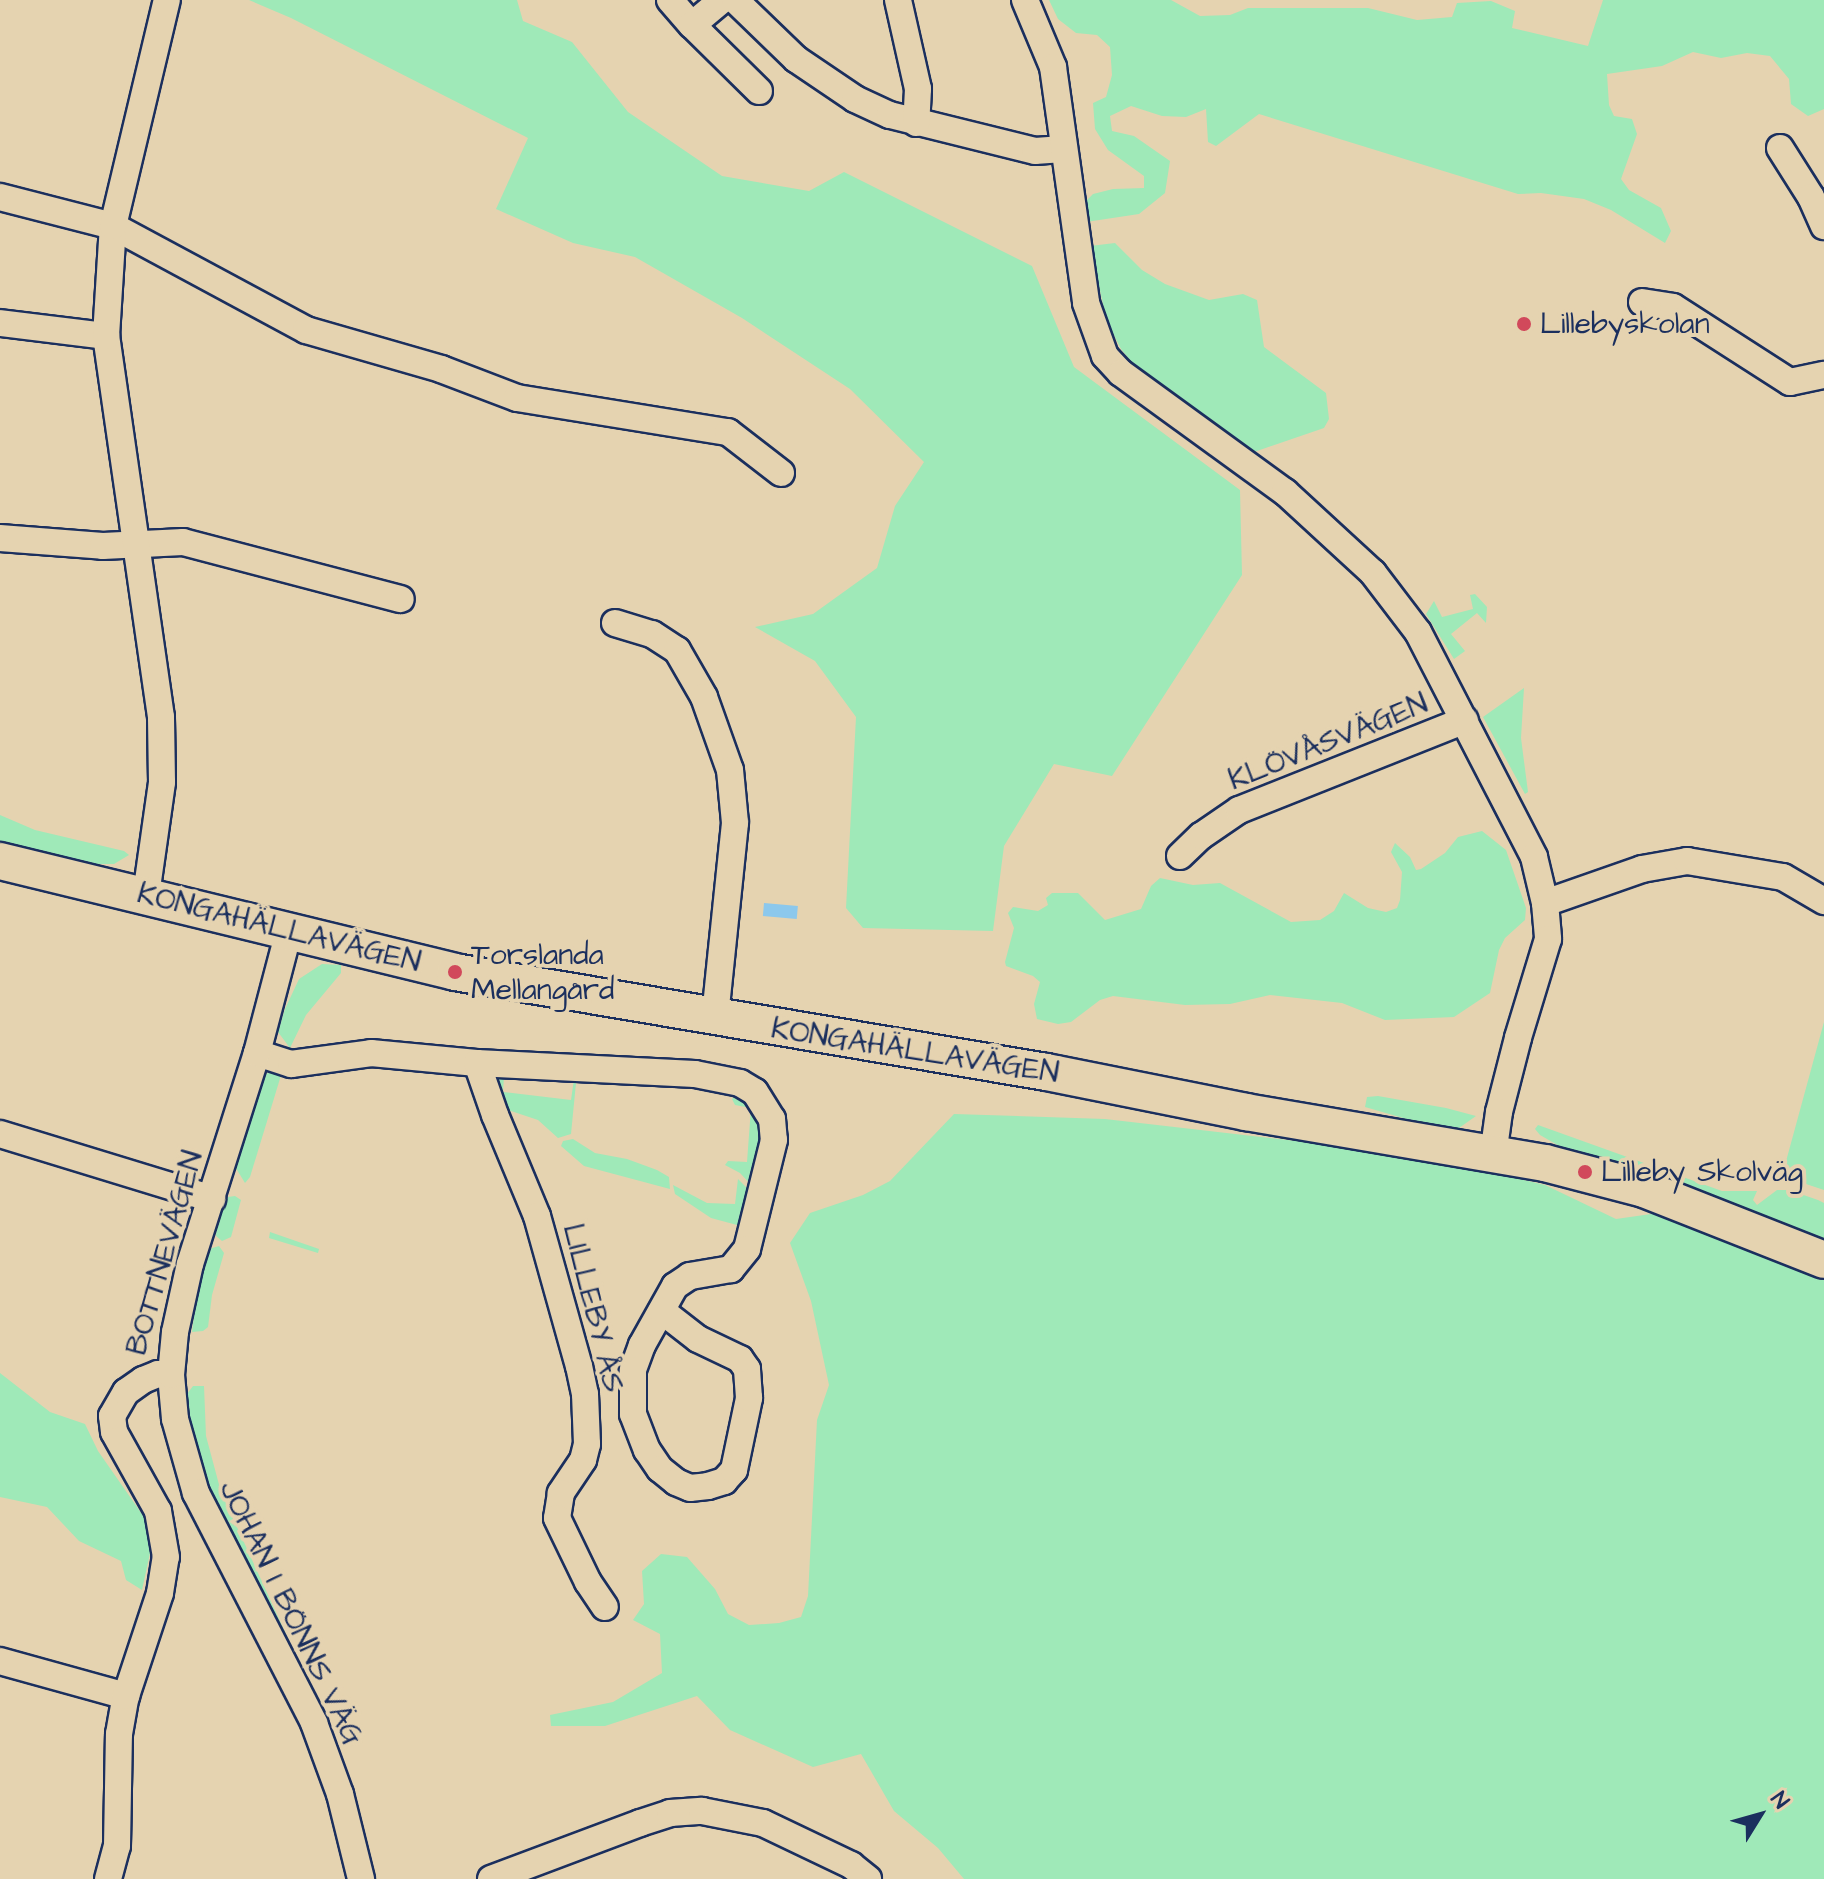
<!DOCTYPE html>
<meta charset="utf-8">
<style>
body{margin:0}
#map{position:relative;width:1824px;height:1879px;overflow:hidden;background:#e5d3b0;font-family:"Architects Daughter",sans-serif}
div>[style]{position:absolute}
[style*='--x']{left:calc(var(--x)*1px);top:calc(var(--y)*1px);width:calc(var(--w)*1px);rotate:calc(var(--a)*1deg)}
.green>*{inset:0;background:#9fe9b8}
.water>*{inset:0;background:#8cc8ec;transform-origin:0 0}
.roads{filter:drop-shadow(2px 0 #1b2f5e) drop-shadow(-2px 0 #1b2f5e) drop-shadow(0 2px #1b2f5e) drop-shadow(0 -2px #1b2f5e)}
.street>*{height:26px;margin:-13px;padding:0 13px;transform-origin:13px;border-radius:13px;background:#e5d3b0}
.secondary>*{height:36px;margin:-18px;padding:0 18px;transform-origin:18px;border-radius:18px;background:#e5d3b0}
.dots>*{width:22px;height:22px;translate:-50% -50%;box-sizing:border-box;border:4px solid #e5d3b0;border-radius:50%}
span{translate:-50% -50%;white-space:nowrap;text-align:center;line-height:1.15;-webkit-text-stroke:8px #e5d3b0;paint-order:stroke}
.poi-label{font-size:30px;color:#1b2f5e}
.left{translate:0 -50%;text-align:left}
.street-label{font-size:30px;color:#1b2f5e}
.north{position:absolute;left:1720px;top:1775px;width:80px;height:80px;-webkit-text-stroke:6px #e5d3b0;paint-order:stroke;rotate:53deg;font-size:22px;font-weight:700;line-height:32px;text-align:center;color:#1b2f5e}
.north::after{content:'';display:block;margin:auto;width:28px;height:36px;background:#1b2f5e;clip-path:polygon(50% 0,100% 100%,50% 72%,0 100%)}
</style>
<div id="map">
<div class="green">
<i style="clip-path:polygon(249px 0,517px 0,523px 21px,572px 42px,628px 112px,722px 176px,809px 191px,844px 172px,1032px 266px,1074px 367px,1240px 490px,1242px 575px,1112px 776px,1054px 764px,1004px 846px,993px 931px,863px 928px,846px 908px,856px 717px,815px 661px,755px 627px,813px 614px,877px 568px,895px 506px,924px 462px,850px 389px,742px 318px,635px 257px,573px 243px,496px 209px,528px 138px,291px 18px)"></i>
<i style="clip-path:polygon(1049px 0,1171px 0,1200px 16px,1230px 15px,1248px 8px,1368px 8px,1417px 20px,1452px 17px,1457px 3px,1491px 1px,1515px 11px,1512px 28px,1588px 46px,1603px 0,1824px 0,1824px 109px,1808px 116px,1791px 104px,1789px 79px,1770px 56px,1747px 53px,1721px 58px,1693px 52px,1662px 66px,1607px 74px,1609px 105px,1614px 116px,1632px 119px,1637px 134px,1621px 179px,1629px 190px,1661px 208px,1671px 231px,1665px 243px,1611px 210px,1584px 199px,1541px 193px,1518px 194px,1259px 114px,1216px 146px,1208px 142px,1206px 109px,1186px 117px,1162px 116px,1131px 106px,1110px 116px,1112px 131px,1134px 136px,1170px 161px,1165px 193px,1139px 214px,1086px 222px,1083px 204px,1093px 194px,1113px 189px,1144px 188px,1144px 176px,1108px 150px,1095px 129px,1093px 103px,1106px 97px,1112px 75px,1110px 47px,1097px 35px,1076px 33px,1058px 19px)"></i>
<i style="clip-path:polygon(1115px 243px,1142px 270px,1165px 284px,1209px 300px,1243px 294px,1257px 300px,1264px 347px,1326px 393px,1329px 419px,1324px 428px,1254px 452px,1134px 365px,1121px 349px,1107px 322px,1090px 246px)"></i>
<i style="clip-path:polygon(1475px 594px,1487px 607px,1486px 623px,1477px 613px,1451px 634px,1465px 651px,1454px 659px,1426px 614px,1434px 601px,1442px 617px,1473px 609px,1470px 595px)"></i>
<i style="clip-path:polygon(1524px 688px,1521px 738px,1528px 792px,1525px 794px,1483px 717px)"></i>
<i style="clip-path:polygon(0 815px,35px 830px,124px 851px,129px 855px,114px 864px,94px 864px,0 844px)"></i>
<i style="clip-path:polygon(1482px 831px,1506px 850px,1526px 908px,1525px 920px,1505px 938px,1499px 950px,1490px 993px,1454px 1017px,1385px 1020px,1342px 1003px,1270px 995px,1230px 1004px,1185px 1005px,1113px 996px,1100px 1000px,1071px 1022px,1058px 1024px,1037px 1019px,1034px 1004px,1040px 982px,1033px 976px,1006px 966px,1005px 962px,1014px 928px,1008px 913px,1013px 907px,1038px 911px,1048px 905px,1046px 898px,1052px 893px,1078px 893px,1105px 920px,1141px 909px,1151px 886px,1160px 878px,1193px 885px,1220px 883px,1291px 922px,1320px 920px,1334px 911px,1344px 893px,1368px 908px,1386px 912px,1397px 908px,1400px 900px,1402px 872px,1391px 852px,1395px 843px,1410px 857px,1416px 870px,1421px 869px,1445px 853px,1458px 837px)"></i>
<i style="clip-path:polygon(322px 964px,341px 965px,341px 973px,306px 1015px,290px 1048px,278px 1032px,285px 1009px,299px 979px)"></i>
<i style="clip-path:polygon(1824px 1022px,1824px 1190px,1782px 1176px)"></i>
<i style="clip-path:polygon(278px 1069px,282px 1072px,250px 1177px,245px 1183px,234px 1165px,260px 1082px,266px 1074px)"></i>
<i style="clip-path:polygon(504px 1075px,503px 1092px,571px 1100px,574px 1079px,592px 1082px,576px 1083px,571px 1134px,558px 1138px,538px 1120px,499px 1107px,490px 1077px)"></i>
<i style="clip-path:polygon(736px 1095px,750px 1099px,764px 1130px,754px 1188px,740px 1173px,725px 1165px,728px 1161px,747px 1162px,751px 1108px,735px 1105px,732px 1099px)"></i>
<i style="clip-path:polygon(1378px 1096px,1446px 1108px,1476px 1116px,1459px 1128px,1441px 1129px,1365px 1107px,1367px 1097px)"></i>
<i style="clip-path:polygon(954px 1114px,1105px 1119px,1419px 1155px,1545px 1185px,1616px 1219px,1658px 1213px,1737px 1245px,1805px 1256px,1824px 1264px,1824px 1879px,964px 1879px,938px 1848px,894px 1811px,861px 1754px,813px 1767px,730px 1730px,697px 1696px,605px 1726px,551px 1726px,550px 1715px,613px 1702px,662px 1673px,660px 1634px,633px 1620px,644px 1604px,642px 1571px,661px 1554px,687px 1557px,715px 1589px,728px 1614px,749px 1625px,779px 1623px,801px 1617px,808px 1596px,817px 1420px,829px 1385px,811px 1301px,790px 1243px,810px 1213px,863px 1195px,890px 1181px)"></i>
<i style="clip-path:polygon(1538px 1125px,1722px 1191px,1757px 1191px,1753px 1200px,1757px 1205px,1777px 1190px,1789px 1190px,1818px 1200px,1824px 1203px,1824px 1239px,1643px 1169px,1561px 1147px,1540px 1135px,1535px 1129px)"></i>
<i style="clip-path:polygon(573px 1139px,595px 1153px,627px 1159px,657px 1170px,669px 1177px,670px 1189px,584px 1166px,561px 1146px,563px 1141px)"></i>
<i style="clip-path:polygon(738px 1179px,752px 1193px,743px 1224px,737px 1225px,711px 1218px,675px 1194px,673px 1185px,707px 1203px,735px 1204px)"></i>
<i style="clip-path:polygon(235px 1196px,241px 1200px,231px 1237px,222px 1241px,216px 1236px,217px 1221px,228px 1197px)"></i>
<i style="clip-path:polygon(270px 1232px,319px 1249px,318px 1253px,269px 1238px)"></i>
<i style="clip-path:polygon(219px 1246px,224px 1253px,212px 1295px,208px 1327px,203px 1331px,192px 1332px,199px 1277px,209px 1249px)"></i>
<i style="clip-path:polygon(0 1373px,50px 1412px,85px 1424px,98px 1451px,144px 1517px,152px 1544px,142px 1590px,126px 1580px,121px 1561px,79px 1541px,47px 1507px,0 1497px)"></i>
<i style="clip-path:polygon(193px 1386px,204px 1386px,206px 1436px,221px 1492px,322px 1713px,361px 1824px,373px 1879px,214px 1511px,189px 1424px,187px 1394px)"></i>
</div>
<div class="water">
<i style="left:764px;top:903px;width:34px;height:13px;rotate:5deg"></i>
</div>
<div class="roads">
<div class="street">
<i style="--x:670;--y:0;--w:33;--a:49"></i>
<i style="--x:692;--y:25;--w:39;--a:-40"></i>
<i style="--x:735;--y:0;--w:85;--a:44"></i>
<i style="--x:796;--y:59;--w:71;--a:34.1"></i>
<i style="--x:855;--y:99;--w:38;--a:25"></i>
<i style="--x:890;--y:115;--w:149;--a:13.9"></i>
<i style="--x:1035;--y:151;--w:28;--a:-4"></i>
<i style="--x:898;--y:0;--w:91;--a:77.3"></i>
<i style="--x:918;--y:89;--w:34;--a:93"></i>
<i style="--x:1025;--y:0;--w:73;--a:67.3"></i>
<i style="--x:1053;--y:67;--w:238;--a:82"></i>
<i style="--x:1086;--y:303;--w:56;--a:70.3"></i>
<i style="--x:1105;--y:356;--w:23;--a:47"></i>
<i style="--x:1121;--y:373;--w:203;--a:36"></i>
<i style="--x:1285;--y:492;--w:120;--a:42.6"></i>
<i style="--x:1373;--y:573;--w:74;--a:52.7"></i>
<i style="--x:1418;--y:632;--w:253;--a:62.7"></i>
<i style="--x:1534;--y:857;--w:47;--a:76.6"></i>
<i style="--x:1545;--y:903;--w:36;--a:85"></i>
<i style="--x:1548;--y:939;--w:103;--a:106.9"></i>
<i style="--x:1518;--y:1038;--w:76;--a:104.4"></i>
<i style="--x:1499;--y:1112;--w:43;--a:97.9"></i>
<i style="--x:692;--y:25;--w:94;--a:44.6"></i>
<i style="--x:1780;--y:148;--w:58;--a:57.7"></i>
<i style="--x:1811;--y:197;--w:32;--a:66"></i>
<i style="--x:0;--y:197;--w:117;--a:14.4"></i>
<i style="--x:113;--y:226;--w:219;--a:28.3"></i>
<i style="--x:306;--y:330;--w:141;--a:16.1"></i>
<i style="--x:441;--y:369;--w:81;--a:20.9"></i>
<i style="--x:517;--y:398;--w:214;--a:9.2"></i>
<i style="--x:728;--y:432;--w:67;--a:37.7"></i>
<i style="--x:1642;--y:302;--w:31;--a:9"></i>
<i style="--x:1673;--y:307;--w:139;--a:32.7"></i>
<i style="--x:1790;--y:382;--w:35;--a:-12"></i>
<i style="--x:0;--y:323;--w:107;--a:7"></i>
<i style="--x:0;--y:538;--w:103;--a:4.4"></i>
<i style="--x:103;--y:546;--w:80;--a:-2.9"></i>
<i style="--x:183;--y:542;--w:225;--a:14.7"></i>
<i style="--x:615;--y:623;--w:39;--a:17"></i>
<i style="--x:652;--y:634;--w:30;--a:33"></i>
<i style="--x:677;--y:650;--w:54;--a:60.1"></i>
<i style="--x:704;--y:697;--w:77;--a:70.4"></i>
<i style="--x:730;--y:770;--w:53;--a:84.6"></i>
<i style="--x:735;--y:823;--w:196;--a:95.9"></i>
<i style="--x:1180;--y:856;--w:29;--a:-44"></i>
<i style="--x:1201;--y:836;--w:46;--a:-34.4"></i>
<i style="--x:1239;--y:810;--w:243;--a:-21.7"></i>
<i style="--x:146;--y:895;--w:114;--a:-81.9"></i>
<i style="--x:162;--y:782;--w:65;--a:-90.9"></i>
<i style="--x:161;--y:717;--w:385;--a:-98.2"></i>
<i style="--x:106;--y:336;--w:110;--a:-86.4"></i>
<i style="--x:113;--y:226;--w:232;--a:-76.6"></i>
<i style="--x:1545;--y:903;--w:103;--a:-19.3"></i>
<i style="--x:1642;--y:869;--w:46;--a:-10.1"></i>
<i style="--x:1687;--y:861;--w:97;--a:9.5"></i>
<i style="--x:1783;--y:877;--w:48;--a:30.3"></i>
<i style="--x:257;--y:1053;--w:36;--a:18"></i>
<i style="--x:291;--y:1064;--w:81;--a:-7.8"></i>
<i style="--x:371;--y:1053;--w:106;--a:5.4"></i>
<i style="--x:477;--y:1063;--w:218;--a:2.9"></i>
<i style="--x:695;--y:1074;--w:46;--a:11.3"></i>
<i style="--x:740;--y:1083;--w:17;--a:31"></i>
<i style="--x:755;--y:1092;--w:32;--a:58"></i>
<i style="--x:772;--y:1119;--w:21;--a:85"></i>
<i style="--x:774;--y:1140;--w:112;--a:103.9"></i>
<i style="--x:747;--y:1249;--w:26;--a:129"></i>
<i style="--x:731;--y:1269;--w:42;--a:170.3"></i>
<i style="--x:690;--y:1276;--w:18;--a:146"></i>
<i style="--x:675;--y:1286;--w:68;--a:119.2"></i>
<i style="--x:642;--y:1345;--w:27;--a:110"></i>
<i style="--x:633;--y:1370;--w:44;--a:90"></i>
<i style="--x:633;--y:1414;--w:39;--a:69"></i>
<i style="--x:647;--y:1450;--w:23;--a:56"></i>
<i style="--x:660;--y:1469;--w:21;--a:39"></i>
<i style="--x:676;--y:1482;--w:15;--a:23"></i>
<i style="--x:690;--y:1488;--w:18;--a:-6"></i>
<i style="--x:708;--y:1486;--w:17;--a:-17"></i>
<i style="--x:724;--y:1481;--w:15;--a:-48"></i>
<i style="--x:734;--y:1470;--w:74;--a:-78.2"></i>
<i style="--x:749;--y:1398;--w:29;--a:-94"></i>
<i style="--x:747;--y:1369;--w:12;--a:-125"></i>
<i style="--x:740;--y:1359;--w:47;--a:-154.5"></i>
<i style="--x:698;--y:1339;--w:46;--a:-142.1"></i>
<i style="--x:477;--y:1063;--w:55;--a:70.9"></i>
<i style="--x:495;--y:1115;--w:109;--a:67.4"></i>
<i style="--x:537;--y:1216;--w:156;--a:74.4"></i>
<i style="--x:579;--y:1366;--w:29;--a:78"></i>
<i style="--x:585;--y:1394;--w:50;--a:87.7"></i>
<i style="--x:587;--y:1444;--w:16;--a:104"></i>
<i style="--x:583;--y:1460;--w:40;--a:124"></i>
<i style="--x:561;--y:1493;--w:25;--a:99"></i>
<i style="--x:557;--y:1518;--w:71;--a:64.2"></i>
<i style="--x:588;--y:1582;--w:30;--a:56"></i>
<i style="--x:0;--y:1134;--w:222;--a:17"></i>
<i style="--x:171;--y:1375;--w:44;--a:84.8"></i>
<i style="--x:175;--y:1419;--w:77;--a:74.2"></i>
<i style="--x:196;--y:1493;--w:259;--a:62.8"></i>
<i style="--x:314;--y:1723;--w:76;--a:69.9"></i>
<i style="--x:340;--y:1794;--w:88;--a:76.1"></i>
<i style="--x:0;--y:1661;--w:131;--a:15.5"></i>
<i style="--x:108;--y:1879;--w:34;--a:-75"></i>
<i style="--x:117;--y:1846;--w:112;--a:-89"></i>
<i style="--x:119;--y:1734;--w:39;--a:-80"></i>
<i style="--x:126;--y:1696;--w:108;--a:-71.7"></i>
<i style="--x:160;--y:1593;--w:36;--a:-81"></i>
<i style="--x:166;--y:1557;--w:47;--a:-99.9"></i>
<i style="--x:158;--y:1511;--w:90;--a:-119.1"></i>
<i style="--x:114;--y:1432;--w:16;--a:-97"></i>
<i style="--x:112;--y:1416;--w:28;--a:-60"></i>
<i style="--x:126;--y:1392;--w:21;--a:-35"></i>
<i style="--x:143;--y:1380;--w:16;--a:-22"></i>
<i style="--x:158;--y:1374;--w:13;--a:4"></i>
<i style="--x:171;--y:1375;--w:43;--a:-84.7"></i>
<i style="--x:175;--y:1332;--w:70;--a:-77.6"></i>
<i style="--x:190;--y:1264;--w:221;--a:-72.4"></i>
<i style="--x:257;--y:1053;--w:126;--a:-75.3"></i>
<i style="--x:491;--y:1879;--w:159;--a:-20.6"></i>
<i style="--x:640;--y:1823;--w:32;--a:-18"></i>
<i style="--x:670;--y:1813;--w:32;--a:-4"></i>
<i style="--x:702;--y:1811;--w:62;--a:11.1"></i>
<i style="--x:763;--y:1823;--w:98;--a:25.5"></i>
<i style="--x:851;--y:1865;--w:22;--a:39"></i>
</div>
<div class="secondary">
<i style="--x:0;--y:861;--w:468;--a:13.7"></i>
<i style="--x:455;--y:972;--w:599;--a:9.6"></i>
<i style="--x:1046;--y:1072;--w:204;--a:11.3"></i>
<i style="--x:1246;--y:1112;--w:303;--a:9.7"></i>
<i style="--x:1545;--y:1163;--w:102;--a:14.7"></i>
<i style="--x:1644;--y:1189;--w:193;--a:21.5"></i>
</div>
</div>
<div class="dots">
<i style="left:1524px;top:324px;background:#d1495b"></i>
<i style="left:455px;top:972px;background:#d1495b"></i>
<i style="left:1585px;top:1172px;background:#d1495b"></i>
</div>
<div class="poi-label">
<span class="left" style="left:1540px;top:324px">Lillebyskolan</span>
<span class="left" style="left:471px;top:972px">Torslanda<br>Mellangård</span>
<span class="left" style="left:1601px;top:1172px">Lilleby Skolväg</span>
</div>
<div class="street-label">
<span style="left:1328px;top:742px;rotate:-22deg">KLÖVÅSVÄGEN</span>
<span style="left:279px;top:928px;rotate:14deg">KONGAHÄLLAVÄGEN</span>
<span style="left:915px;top:1051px;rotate:9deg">KONGAHÄLLAVÄGEN</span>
<span style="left:165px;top:1253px;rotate:-74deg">BOTTNEVÄGEN</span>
<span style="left:593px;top:1308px;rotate:76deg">LILLEBY ÅS</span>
<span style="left:291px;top:1613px;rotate:64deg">JOHAN I BÖNNS VÄG</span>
</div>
<div class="north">N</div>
</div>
